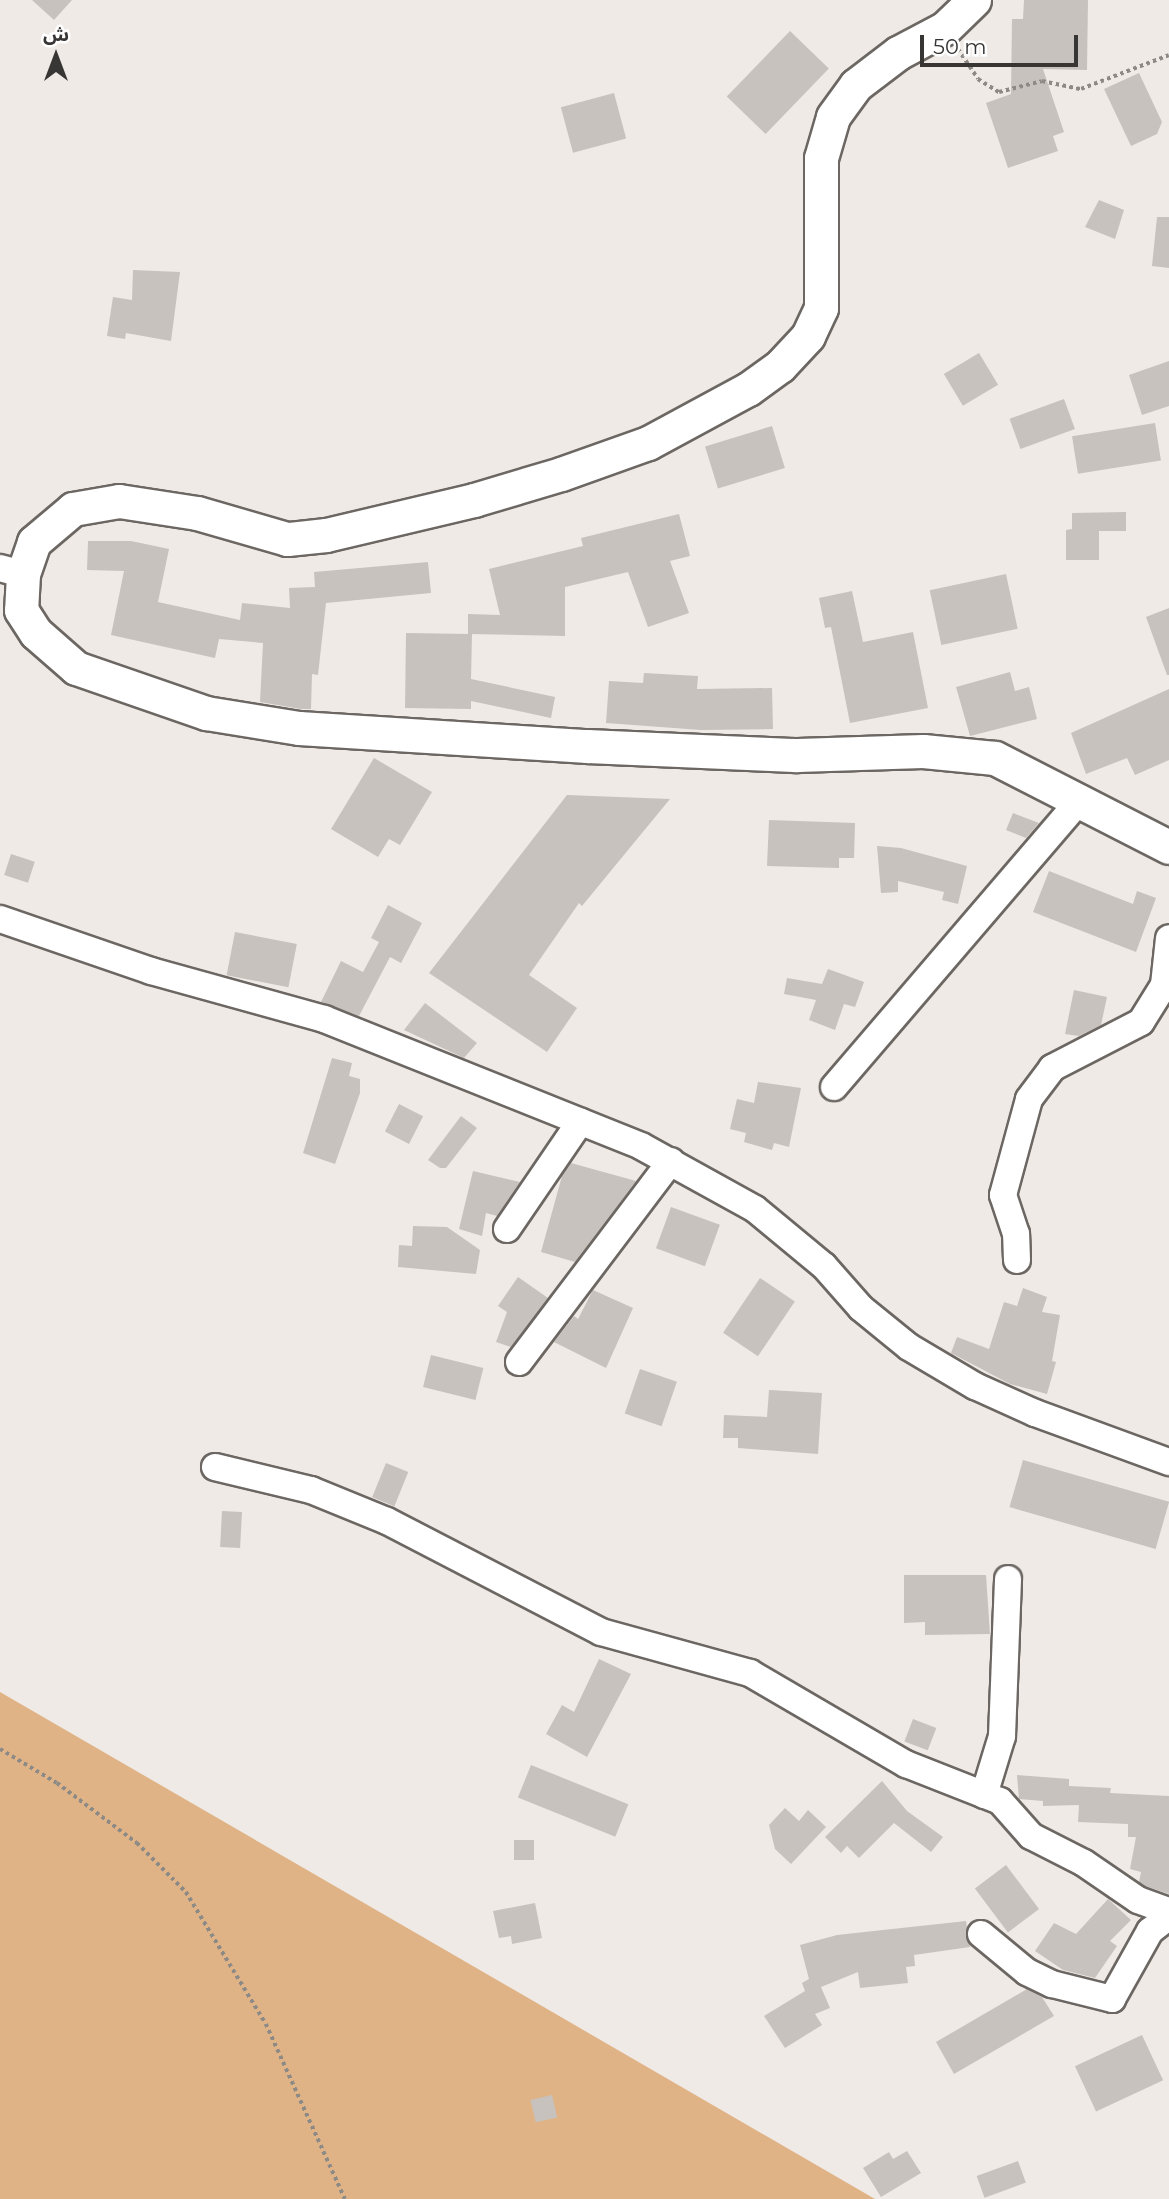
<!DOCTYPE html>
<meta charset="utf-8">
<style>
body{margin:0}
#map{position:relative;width:1169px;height:2199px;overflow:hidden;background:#efeae5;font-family:Montserrat,"Noto Sans Arabic",sans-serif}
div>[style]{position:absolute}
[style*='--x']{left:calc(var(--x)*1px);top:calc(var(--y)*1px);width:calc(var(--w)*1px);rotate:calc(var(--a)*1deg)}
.forest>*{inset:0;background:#e0b387}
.building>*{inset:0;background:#c7c2bd;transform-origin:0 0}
.path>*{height:3.5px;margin-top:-1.75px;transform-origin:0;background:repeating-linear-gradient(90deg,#8d8a86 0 3.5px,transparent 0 7px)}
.roads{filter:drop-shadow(2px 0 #6c6762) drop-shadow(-2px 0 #6c6762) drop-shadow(0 2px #6c6762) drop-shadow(0 -2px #6c6762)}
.minor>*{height:26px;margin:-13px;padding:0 13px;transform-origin:13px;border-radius:13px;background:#fff}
.major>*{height:33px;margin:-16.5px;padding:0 16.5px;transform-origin:16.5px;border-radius:16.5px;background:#fff}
span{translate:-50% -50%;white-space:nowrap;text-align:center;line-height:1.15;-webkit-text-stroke:5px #fff;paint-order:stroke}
.north{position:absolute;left:21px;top:21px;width:70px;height:70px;-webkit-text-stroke:5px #fff;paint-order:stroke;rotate:0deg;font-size:19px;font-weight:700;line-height:28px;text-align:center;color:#383634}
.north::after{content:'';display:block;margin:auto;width:24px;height:32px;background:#383634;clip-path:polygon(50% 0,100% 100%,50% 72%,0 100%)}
.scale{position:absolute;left:920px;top:35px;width:158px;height:32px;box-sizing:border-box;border:4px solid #383634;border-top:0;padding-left:9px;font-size:21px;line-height:24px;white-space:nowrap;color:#383634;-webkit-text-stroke:5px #fff;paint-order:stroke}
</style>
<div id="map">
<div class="forest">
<i style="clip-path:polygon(0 1692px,875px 2199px,0 2199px)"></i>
</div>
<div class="building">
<i style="clip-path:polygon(32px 0,72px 0,54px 20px)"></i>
<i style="clip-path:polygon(1024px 0,1088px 0,1087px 70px,1043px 69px,1064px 132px,1053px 136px,1058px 151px,1008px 168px,986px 103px,1011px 94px,1012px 19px,1023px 19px)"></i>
<i style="left:790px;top:31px;width:54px;height:91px;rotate:44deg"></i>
<i style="clip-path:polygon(1139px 73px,1162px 122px,1157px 134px,1131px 146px,1104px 89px)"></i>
<i style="left:614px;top:93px;width:47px;height:55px;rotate:75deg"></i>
<i style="clip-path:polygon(1099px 200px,1124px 210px,1115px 239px,1085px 227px)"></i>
<i style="clip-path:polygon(1157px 217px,1169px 217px,1169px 268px,1152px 266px)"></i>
<i style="clip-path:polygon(133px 270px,180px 272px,171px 341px,126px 333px,125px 339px,107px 336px,113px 297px,132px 300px)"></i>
<i style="left:979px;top:353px;width:37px;height:41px;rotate:59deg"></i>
<i style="clip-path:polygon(1169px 361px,1169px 406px,1142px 415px,1129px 375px)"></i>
<i style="left:1064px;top:399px;width:32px;height:58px;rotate:70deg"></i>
<i style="left:1155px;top:423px;width:38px;height:84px;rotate:81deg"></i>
<i style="left:772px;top:426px;width:44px;height:70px;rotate:73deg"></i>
<i style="clip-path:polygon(1126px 512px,1126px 531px,1099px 531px,1099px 560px,1066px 560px,1066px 530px,1072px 529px,1072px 513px)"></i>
<i style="clip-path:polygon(679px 514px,690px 556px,670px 561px,689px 613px,648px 627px,628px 572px,565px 587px,565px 636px,468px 634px,468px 614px,500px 615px,489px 569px,583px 546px,581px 538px)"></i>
<i style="clip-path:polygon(88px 541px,131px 541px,169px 549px,158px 602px,240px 620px,242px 603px,290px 608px,289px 588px,315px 587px,314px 572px,428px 562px,431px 593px,326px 603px,318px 675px,312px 674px,311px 709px,301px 709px,260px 702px,263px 643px,219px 639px,215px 658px,111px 635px,124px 571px,87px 570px)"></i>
<i style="left:1006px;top:574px;width:56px;height:78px;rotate:78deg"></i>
<i style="clip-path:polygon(852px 591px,863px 642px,913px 632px,928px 708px,850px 723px,831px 627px,825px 628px,819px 598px)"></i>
<i style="clip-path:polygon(1169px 608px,1169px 675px,1167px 675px,1146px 617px)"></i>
<i style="clip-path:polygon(406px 633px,472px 634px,471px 679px,555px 697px,551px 718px,471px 701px,471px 709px,405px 708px)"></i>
<i style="clip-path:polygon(1010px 672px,1015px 691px,1029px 687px,1037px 719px,970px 736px,956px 687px)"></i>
<i style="clip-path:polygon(644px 673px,698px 676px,697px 689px,772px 688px,773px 729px,701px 730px,606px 723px,609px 681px,643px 683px)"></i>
<i style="clip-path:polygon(1169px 689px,1169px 760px,1135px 775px,1127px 758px,1086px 774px,1071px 733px)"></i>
<i style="clip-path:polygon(374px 758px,432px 792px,400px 845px,389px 839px,378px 857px,331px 829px)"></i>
<i style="clip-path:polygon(567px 795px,670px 799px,582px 906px,579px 903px,529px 975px,577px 1008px,547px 1052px,429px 973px)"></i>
<i style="clip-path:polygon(1013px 813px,1039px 823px,1026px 838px,1006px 830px)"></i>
<i style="clip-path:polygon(769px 820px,855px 823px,854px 858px,839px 858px,839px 868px,767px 866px)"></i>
<i style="clip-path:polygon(877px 846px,901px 848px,967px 866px,958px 904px,942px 900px,944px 892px,898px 881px,898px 892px,881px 893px)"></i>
<i style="left:11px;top:854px;width:25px;height:22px;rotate:18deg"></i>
<i style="clip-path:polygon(1049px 871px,1133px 904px,1137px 891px,1156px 898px,1136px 952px,1033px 912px)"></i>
<i style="clip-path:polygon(388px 905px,422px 923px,401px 963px,390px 957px,359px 1016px,321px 1002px,341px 961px,363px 972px,379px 942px,371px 938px)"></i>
<i style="left:235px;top:932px;width:63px;height:44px;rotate:11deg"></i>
<i style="clip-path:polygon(828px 969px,864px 982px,855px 1007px,844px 1004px,835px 1030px,809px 1020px,816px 1000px,784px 994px,787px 978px,822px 984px)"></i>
<i style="clip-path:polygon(1074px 990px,1107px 997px,1101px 1025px,1079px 1036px,1065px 1034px)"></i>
<i style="clip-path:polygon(425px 1003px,477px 1043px,464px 1058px,404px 1030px)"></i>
<i style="clip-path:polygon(332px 1058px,352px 1063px,349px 1076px,360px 1079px,360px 1093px,335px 1164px,303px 1153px)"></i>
<i style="clip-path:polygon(758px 1082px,801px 1088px,789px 1147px,774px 1143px,772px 1150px,744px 1142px,746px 1133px,730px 1129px,737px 1099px,754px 1103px)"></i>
<i style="left:399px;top:1104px;width:27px;height:31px;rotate:27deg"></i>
<i style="clip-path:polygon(461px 1116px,477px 1128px,446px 1168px,440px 1168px,428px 1160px)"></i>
<i style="clip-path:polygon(571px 1163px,636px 1181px,575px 1262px,541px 1252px,562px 1176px)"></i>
<i style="clip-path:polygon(473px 1171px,520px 1182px,497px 1216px,486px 1213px,482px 1236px,459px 1229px)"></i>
<i style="left:671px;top:1207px;width:52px;height:44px;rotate:20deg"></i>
<i style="clip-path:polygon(413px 1226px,447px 1227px,480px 1250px,476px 1274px,398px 1267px,399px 1245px,412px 1246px)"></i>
<i style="clip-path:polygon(518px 1277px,548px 1298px,511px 1347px,496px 1342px,507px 1312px,498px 1306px)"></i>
<i style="left:760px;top:1278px;width:42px;height:66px;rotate:34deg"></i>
<i style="clip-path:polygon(1023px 1288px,1047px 1297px,1042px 1312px,1060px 1315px,1052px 1361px,1056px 1362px,1047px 1394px,1010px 1384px,951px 1353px,957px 1337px,989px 1349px,1004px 1302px,1017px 1306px)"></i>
<i style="clip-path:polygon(593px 1290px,633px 1308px,606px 1368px,554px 1342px,574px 1316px,578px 1319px)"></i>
<i style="left:431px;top:1355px;width:54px;height:33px;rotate:14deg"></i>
<i style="left:640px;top:1369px;width:39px;height:47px;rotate:19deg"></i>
<i style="clip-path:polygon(769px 1390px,822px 1393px,818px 1454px,738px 1448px,738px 1438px,723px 1438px,724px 1415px,767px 1417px)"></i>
<i style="left:1023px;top:1460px;width:152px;height:49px;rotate:16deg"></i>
<i style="left:386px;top:1463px;width:24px;height:37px;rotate:22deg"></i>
<i style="left:222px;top:1511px;width:20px;height:36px;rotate:3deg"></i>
<i style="clip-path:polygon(904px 1575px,986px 1575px,990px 1634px,925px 1635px,925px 1622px,904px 1623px)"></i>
<i style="clip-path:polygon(599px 1659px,631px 1674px,587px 1757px,546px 1734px,562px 1705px,574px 1712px)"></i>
<i style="left:913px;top:1719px;width:25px;height:24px;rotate:21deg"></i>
<i style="left:531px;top:1765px;width:105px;height:35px;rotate:22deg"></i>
<i style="clip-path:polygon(1017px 1775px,1069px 1779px,1069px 1786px,1111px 1788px,1110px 1793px,1169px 1796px,1169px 1894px,1145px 1886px,1139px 1882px,1141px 1872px,1130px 1869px,1136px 1837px,1128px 1837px,1128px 1824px,1078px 1822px,1079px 1805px,1043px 1806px,1043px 1801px,1019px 1799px)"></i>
<i style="clip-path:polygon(882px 1781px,907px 1811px,943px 1837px,931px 1852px,894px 1823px,859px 1858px,847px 1846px,841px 1853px,825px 1837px)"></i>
<i style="clip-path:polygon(785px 1808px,799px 1821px,808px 1810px,826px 1827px,791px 1864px,775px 1849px,769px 1825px)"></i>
<i style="left:534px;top:1840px;width:20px;height:20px;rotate:90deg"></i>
<i style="left:1006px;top:1865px;width:55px;height:39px;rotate:53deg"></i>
<i style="clip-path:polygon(1108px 1899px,1131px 1920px,1110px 1941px,1117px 1946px,1095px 1978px,1063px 1970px,1035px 1951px,1054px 1923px,1076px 1934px)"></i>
<i style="clip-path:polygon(535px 1903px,542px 1938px,512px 1944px,511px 1936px,499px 1938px,493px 1911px)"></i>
<i style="clip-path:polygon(966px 1921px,970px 1947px,914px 1955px,915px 1966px,906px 1967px,908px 1983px,860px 1988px,858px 1972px,821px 1987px,830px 2008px,815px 2014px,822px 2025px,785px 2048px,764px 2016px,805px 1991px,802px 1983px,809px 1979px,800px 1945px,837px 1935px)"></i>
<i style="clip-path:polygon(1027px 1989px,1042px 1997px,1054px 2016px,954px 2074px,936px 2042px)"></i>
<i style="left:1142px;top:2035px;width:50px;height:74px;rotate:65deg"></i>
<i style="left:552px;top:2095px;width:23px;height:22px;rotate:77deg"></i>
<i style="clip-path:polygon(907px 2151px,921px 2173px,881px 2197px,863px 2168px,889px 2152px,893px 2159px)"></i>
<i style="left:1018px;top:2161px;width:23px;height:44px;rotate:70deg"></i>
</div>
<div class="path">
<i style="--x:958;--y:49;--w:36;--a:56"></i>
<i style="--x:978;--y:79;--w:25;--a:32"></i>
<i style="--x:999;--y:92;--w:44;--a:-14.3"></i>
<i style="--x:1042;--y:81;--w:40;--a:12"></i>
<i style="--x:1081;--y:89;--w:94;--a:-21.1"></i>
<i style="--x:0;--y:1749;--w:66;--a:30.8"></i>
<i style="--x:57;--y:1783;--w:100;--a:36.9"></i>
<i style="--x:137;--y:1843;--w:69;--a:45"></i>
<i style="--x:186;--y:1892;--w:154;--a:58.8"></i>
<i style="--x:266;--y:2024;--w:192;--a:65.7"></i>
</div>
<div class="roads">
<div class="minor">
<i style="--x:0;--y:568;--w:24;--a:15"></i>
<i style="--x:0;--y:919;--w:160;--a:19"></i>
<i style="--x:151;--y:971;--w:180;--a:15.5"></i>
<i style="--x:324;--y:1019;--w:341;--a:21.8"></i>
<i style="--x:641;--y:1146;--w:130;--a:28.9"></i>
<i style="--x:755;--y:1209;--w:89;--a:39.6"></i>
<i style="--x:824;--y:1266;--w:56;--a:48.6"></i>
<i style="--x:861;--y:1308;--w:62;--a:39.1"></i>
<i style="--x:909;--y:1347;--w:77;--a:30.6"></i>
<i style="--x:975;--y:1386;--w:66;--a:24.2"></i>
<i style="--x:1035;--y:1413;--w:143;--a:20.1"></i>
<i style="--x:834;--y:1087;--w:377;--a:-49.4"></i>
<i style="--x:507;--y:1229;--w:130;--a:-55.7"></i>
<i style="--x:1017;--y:1260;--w:26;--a:-92"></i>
<i style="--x:1016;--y:1234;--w:41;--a:-108.4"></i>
<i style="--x:1003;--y:1195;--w:99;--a:-74.8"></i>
<i style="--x:1029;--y:1099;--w:39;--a:-53"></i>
<i style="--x:1052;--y:1068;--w:100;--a:-27.3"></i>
<i style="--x:1141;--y:1022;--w:44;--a:-58.1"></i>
<i style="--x:1164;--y:985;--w:47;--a:-83.9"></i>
<i style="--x:519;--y:1362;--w:252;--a:-52.9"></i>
<i style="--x:215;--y:1467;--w:99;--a:13.5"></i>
<i style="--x:311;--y:1490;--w:82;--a:22.2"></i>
<i style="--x:387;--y:1521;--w:241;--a:27.4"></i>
<i style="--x:601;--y:1632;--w:155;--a:15.4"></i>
<i style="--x:750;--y:1673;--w:181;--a:30.3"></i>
<i style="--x:906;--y:1764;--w:101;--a:21.5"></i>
<i style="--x:1000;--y:1801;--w:47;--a:48.5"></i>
<i style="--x:1031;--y:1836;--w:59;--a:27"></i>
<i style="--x:1084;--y:1863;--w:65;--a:34.4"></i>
<i style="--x:1138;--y:1900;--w:33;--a:20"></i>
<i style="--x:984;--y:1795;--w:62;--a:-73"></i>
<i style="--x:1002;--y:1736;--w:157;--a:-87.8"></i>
<i style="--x:981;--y:1934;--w:60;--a:39.6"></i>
<i style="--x:1027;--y:1972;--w:28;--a:26"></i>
<i style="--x:1052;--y:1984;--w:62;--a:14"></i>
<i style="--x:1112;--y:1999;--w:78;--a:-60.8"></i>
<i style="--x:1150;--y:1931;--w:24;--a:-38"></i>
</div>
<div class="major">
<i style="--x:974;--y:0;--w:40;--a:136"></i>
<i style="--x:945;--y:28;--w:53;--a:152"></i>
<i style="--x:898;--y:53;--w:53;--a:142.7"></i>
<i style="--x:856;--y:85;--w:39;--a:126"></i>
<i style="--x:833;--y:117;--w:43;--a:106.3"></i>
<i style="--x:821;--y:158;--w:150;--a:90"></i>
<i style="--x:821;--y:308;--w:31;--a:115"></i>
<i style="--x:808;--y:336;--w:41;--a:133"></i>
<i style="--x:780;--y:366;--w:39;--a:144"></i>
<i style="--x:748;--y:389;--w:114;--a:151.6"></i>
<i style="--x:648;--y:443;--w:92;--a:160.4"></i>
<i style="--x:561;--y:474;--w:91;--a:163.4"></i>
<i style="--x:474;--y:500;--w:152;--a:166.7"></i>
<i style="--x:326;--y:535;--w:39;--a:174"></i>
<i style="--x:287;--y:539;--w:94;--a:-163.9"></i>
<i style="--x:197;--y:513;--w:79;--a:-171.3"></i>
<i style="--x:119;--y:501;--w:47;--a:170.1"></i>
<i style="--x:73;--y:509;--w:51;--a:139.8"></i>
<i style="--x:34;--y:542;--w:34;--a:109"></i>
<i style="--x:23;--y:574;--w:36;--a:93"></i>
<i style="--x:21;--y:610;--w:27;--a:57"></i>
<i style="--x:36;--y:633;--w:53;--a:41.2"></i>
<i style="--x:76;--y:668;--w:138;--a:19.1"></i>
<i style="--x:206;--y:713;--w:94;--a:9.2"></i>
<i style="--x:299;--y:728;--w:289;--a:3.6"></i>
<i style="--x:587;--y:746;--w:210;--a:2.5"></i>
<i style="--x:797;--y:755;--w:126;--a:-1.8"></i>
<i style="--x:923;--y:751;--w:72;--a:5.6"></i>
<i style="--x:995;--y:758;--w:195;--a:27.1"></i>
</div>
</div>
<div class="north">ش</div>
<div class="scale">50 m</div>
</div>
